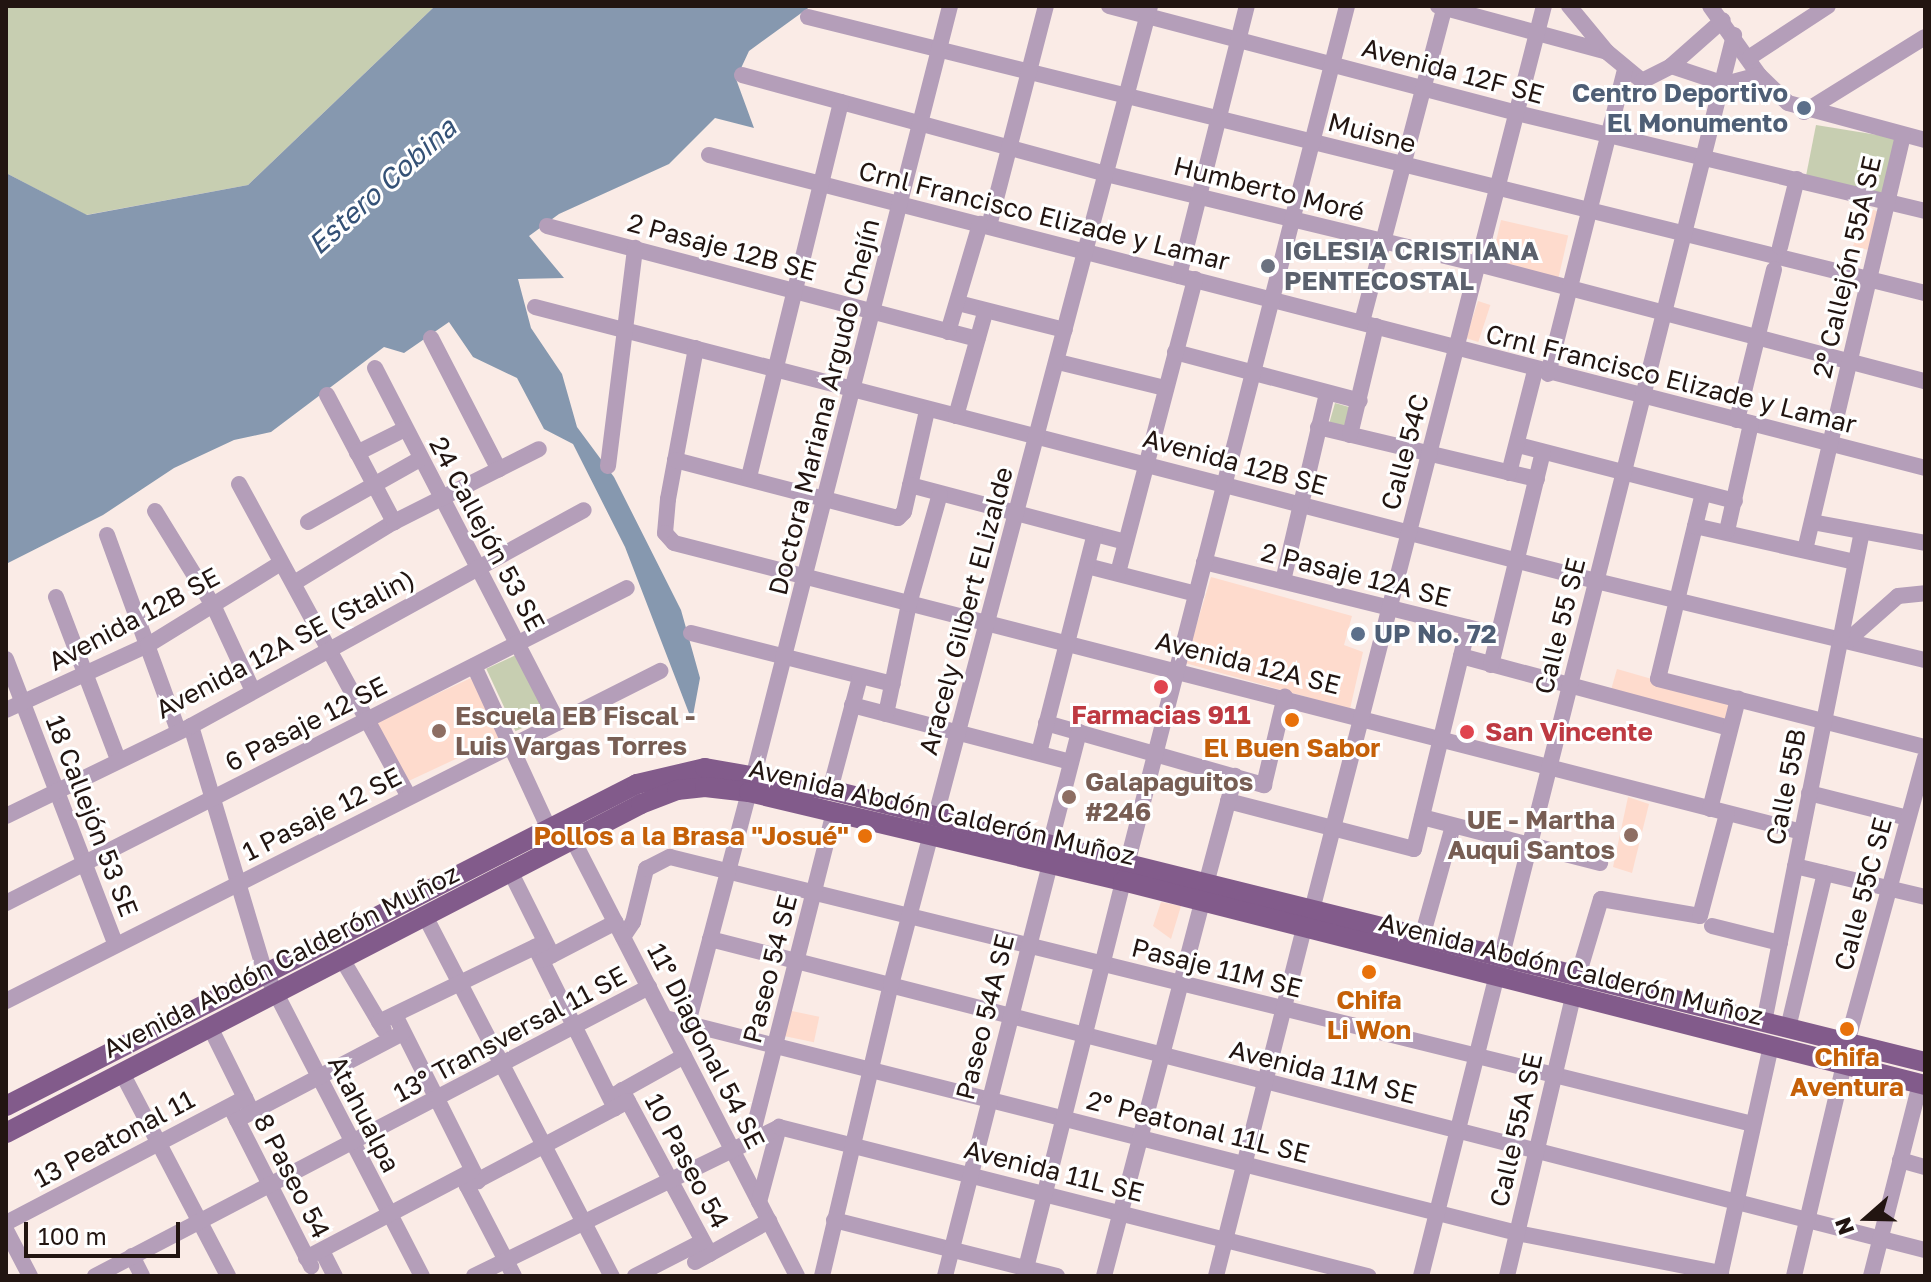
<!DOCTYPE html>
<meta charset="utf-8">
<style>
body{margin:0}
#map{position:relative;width:1931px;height:1282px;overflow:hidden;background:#faebe6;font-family:"Golos Text",sans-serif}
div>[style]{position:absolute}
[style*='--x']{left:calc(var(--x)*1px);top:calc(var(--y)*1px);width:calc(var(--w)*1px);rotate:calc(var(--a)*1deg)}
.built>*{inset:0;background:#fedbcd;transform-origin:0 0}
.green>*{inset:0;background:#c7ceb1;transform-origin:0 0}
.water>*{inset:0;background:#8698af}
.minor>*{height:16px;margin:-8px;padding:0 8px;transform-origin:8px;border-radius:8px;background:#b49eb9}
.major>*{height:20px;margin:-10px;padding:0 10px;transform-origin:10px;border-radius:10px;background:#825b8b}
.dots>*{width:22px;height:22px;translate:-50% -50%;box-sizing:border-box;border:4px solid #fff;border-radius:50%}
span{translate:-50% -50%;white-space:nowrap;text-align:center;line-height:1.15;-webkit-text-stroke:6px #fff;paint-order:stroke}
.street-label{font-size:26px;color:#221511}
.service-label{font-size:26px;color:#4e5e75;font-weight:700}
.right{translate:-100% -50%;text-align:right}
.left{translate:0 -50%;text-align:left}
.worship-label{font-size:26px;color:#5b616d;font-weight:700}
.health-label{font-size:26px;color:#be3a42;font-weight:700}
.education-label{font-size:26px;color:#785e54;font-weight:700}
.food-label{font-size:26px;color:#c56008;font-weight:700}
.water-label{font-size:28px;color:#345176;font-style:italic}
.frame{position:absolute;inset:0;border:8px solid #221511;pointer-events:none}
.north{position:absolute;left:1827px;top:1178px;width:80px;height:80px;-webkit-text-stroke:6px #fff;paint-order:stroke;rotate:250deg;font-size:22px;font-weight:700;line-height:32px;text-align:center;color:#221511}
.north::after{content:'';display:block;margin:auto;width:28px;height:36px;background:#221511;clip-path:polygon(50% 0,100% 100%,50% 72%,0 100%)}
.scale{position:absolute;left:24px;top:1222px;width:156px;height:36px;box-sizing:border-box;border:4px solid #221511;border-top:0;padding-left:10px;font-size:24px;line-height:28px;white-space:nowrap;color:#221511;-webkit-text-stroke:6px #fff;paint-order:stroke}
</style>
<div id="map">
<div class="built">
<i style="clip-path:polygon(1868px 208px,1880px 212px,1872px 251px,1853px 246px)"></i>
<i style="left:1501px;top:220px;width:69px;height:45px;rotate:13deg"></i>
<i style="left:1478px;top:301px;width:13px;height:39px;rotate:18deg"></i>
<i style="clip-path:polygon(1211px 577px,1352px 616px,1344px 645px,1363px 652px,1350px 709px,1185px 663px)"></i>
<i style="left:1617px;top:669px;width:119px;height:25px;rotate:16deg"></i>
<i style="left:473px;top:677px;width:67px;height:107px;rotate:65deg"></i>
<i style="clip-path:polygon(1628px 797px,1649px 804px,1632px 873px,1613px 867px)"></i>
<i style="clip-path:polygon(1161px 902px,1181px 906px,1171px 939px,1153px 926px)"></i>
<i style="left:787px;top:1010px;width:33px;height:26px;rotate:12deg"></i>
</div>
<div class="green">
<i style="clip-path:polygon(6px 6px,435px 6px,248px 185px,86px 215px,6px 173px)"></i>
<i style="clip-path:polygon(1816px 125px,1896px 138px,1883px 197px,1806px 176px)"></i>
<i style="left:1335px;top:403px;width:19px;height:21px;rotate:16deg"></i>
<i style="left:518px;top:654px;width:69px;height:35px;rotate:65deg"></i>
</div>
<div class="water">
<i style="clip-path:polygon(435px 6px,811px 6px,749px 51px,736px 79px,754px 128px,715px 118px,669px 164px,559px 214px,529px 236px,564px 278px,518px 279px,531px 328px,562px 374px,577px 427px,614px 477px,681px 610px,700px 678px,692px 721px,625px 547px,573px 444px,544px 429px,517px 378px,473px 357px,449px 322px,404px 353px,384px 347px,271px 432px,234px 440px,174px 468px,103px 515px,6px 564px,6px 173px,87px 215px,248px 185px)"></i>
</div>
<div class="minor">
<i style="--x:1109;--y:6;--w:422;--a:14.7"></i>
<i style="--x:1517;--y:113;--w:420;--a:13.5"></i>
<i style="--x:1438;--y:6;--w:175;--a:15.2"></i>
<i style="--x:1569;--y:6;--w:60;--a:50.4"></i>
<i style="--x:1607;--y:52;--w:45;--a:39.6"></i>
<i style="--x:1642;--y:81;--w:33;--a:-27"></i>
<i style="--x:1671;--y:66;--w:69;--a:-41.5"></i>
<i style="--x:1710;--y:6;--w:85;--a:54.6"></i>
<i style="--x:1759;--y:75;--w:40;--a:44"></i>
<i style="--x:1788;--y:103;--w:142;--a:15.1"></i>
<i style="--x:808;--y:17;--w:1151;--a:13.88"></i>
<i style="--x:1750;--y:57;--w:93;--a:-33.2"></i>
<i style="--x:1671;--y:66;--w:57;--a:18.4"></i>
<i style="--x:1725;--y:84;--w:35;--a:-15"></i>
<i style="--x:742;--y:75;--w:377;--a:15.2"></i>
<i style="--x:1106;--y:174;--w:383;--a:13.6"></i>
<i style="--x:1478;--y:264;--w:462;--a:14.7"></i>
<i style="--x:1804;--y:112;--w:142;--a:-31.8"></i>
<i style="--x:709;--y:155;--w:1256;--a:14.43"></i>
<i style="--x:547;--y:226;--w:445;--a:14.7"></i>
<i style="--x:989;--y:226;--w:227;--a:-75.5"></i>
<i style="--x:1780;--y:247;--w:70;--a:-76"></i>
<i style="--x:1179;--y:276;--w:278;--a:-75.9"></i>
<i style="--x:958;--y:303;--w:110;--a:14.2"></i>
<i style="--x:535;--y:307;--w:1096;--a:14.48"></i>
<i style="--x:1596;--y:581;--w:338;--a:13.5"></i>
<i style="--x:1362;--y:322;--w:327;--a:-75.3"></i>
<i style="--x:948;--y:332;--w:113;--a:-73.5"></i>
<i style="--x:431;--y:338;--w:148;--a:62.7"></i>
<i style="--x:696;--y:348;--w:154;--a:100.5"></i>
<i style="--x:668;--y:499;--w:34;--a:95"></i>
<i style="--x:665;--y:533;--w:13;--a:48"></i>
<i style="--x:674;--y:543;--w:1164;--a:14.37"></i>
<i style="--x:1175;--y:352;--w:191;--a:14.8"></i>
<i style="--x:1058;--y:362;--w:110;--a:13.7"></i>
<i style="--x:375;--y:368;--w:399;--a:62.7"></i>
<i style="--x:1548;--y:374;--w:315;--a:-75.8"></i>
<i style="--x:327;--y:395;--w:144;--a:62.2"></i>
<i style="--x:956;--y:416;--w:107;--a:-74.3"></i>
<i style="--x:1737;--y:420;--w:155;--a:-76.2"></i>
<i style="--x:1318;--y:427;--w:225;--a:13.4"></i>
<i style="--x:1350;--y:435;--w:112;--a:-76.6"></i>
<i style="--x:1518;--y:445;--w:224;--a:14.5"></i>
<i style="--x:357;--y:453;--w:54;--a:-26.6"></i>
<i style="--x:675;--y:460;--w:230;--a:14.6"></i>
<i style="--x:898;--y:518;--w:8;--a:-45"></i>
<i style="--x:904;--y:512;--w:104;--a:-77.2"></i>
<i style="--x:608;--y:466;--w:220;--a:-82.9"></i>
<i style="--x:1509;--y:473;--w:105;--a:-75.7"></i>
<i style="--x:749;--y:477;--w:386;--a:-76.2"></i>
<i style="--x:239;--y:484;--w:356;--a:61.5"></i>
<i style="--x:910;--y:485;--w:223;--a:14.8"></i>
<i style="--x:1703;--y:493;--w:191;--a:103.6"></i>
<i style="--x:1658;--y:679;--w:276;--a:14.3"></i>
<i style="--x:155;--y:511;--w:113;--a:58.4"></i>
<i style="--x:214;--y:607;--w:93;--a:65.1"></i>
<i style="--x:308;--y:522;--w:129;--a:-29.4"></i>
<i style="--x:1812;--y:522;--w:115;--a:10.5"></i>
<i style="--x:1695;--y:526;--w:164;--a:12.7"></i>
<i style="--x:1727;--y:531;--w:110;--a:-77.4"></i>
<i style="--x:107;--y:535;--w:208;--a:70"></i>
<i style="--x:1805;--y:550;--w:426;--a:-76.7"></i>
<i style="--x:1204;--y:562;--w:301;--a:13.9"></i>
<i style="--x:1087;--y:566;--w:113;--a:14.4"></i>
<i style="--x:1118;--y:573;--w:304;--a:-75.3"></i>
<i style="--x:1283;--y:581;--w:193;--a:-76.8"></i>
<i style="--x:294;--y:583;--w:117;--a:-31.4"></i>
<i style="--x:394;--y:522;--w:162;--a:-26.7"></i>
<i style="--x:56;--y:597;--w:173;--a:69.1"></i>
<i style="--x:691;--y:633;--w:208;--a:14.2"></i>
<i style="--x:1847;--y:641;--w:68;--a:-41.4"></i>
<i style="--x:1898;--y:596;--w:27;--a:-6"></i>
<i style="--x:1461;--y:656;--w:278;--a:15"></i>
<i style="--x:6;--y:659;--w:306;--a:69"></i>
<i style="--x:1491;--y:665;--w:219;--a:-76.3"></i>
<i style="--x:474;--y:666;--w:179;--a:65.3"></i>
<i style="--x:852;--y:705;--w:226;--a:14.6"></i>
<i style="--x:6;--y:710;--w:156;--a:-24.6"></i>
<i style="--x:148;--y:645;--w:156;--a:-31.7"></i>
<i style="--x:886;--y:714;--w:112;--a:-78.2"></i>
<i style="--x:909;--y:604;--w:114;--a:-74.3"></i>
<i style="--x:1046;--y:723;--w:227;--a:15.9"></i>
<i style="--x:1264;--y:785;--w:91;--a:-76.7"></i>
<i style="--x:191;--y:726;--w:257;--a:73.3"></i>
<i style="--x:265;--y:972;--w:342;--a:62.7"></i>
<i style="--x:1039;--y:753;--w:226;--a:-75.7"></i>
<i style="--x:754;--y:774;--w:793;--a:-75.68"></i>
<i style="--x:830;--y:790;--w:117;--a:-75.1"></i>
<i style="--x:1809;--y:793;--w:102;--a:14.2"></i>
<i style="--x:1228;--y:801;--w:192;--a:14.5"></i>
<i style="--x:1414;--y:849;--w:228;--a:-76.3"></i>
<i style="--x:1710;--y:809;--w:114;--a:-75.7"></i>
<i style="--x:6;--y:816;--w:206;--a:-25.9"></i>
<i style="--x:191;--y:726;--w:448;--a:-28.8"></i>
<i style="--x:1422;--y:817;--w:184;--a:14.5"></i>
<i style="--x:572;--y:838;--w:492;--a:62.8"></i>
<i style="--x:1050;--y:845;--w:117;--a:-75.6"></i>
<i style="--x:1795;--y:866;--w:134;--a:13.4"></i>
<i style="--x:510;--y:871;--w:94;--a:63.4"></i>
<i style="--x:1125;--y:872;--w:894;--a:-75.62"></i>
<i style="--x:1206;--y:884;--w:112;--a:-75"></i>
<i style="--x:6;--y:903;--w:696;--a:-26.9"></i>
<i style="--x:1312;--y:910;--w:933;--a:-75.61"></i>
<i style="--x:425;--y:916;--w:406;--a:62.6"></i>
<i style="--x:1712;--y:926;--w:70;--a:14"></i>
<i style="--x:623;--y:937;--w:18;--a:-56"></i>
<i style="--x:633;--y:922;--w:55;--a:-76.2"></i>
<i style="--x:646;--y:869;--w:27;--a:-27"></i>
<i style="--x:670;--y:857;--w:1115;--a:13.85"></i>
<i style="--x:1422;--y:937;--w:115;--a:-74.4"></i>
<i style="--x:710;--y:939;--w:1254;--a:14.36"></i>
<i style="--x:535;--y:947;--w:180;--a:63.6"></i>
<i style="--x:342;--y:959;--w:82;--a:59.4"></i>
<i style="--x:543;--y:960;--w:82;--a:-27.5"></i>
<i style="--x:1578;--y:976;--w:80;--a:-73.4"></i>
<i style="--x:1601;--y:899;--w:100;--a:9.7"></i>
<i style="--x:1700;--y:916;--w:106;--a:-75.2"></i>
<i style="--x:6;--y:1001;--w:733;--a:-26.77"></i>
<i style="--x:395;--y:1015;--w:186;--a:63.4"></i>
<i style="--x:665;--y:1018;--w:879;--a:14.16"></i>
<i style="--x:1517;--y:1233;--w:208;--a:11.1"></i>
<i style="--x:379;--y:1022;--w:184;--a:-25.7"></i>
<i style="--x:1764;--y:1022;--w:499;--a:-78.7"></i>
<i style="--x:688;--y:1023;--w:239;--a:-75.2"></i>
<i style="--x:210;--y:1027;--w:88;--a:63.7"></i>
<i style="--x:1788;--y:1028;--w:159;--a:-76.6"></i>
<i style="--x:1847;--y:1043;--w:295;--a:-74.7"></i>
<i style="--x:122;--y:1073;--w:229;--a:62.4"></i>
<i style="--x:622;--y:1090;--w:186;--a:61.8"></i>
<i style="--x:616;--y:1094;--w:78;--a:-29.2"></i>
<i style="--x:233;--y:1112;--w:173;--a:63.1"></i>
<i style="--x:237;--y:1120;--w:187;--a:-27.7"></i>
<i style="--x:752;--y:1136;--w:334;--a:-75.8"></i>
<i style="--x:1900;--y:1160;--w:26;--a:16"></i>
<i style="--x:463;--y:1178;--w:110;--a:62.5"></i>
<i style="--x:467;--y:1186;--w:182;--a:-27.8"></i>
<i style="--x:759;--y:1202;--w:78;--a:-75.1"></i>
<i style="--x:834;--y:1220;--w:230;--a:14.1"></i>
<i style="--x:6;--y:1223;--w:270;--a:-27.6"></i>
<i style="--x:6;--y:1230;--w:52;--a:62.4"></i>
<i style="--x:322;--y:1251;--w:28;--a:63"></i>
<i style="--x:132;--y:1256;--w:22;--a:63"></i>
<i style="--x:306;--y:1258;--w:187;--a:-27.7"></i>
<i style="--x:695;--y:1262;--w:85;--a:-29"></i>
<i style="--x:95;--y:1276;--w:625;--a:-27.55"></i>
<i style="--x:474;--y:1276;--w:339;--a:-26"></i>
<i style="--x:779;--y:1127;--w:608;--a:14.2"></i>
<i style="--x:635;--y:1276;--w:76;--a:-27.2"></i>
<i style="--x:822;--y:1276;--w:299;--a:-76.7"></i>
<i style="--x:891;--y:985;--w:1013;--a:-75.18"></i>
<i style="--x:945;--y:1276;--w:425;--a:-75.7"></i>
<i style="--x:1024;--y:1276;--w:407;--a:-75.9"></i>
<i style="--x:1104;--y:1276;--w:387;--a:-75.3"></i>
<i style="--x:1216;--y:1276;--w:360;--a:-75.8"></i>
<i style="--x:1421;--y:1276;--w:1280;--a:-75.84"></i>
<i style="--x:1507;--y:1276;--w:288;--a:-76.7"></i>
<i style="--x:1720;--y:1276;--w:236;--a:-77.5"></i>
<i style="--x:1794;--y:1276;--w:217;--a:-76.7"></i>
<i style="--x:1871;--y:1276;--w:198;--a:-75.7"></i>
</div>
<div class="major">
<i style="--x:6;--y:1106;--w:708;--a:-27.04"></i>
<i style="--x:637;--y:784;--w:70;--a:-13.2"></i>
<i style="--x:705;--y:768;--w:127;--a:10"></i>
<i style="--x:830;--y:790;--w:1128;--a:13.95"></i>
<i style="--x:6;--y:1133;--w:715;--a:-27.39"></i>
<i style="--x:641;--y:804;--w:39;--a:-21"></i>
<i style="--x:677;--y:790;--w:28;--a:-6"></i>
<i style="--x:705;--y:787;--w:44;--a:6.5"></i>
<i style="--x:749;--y:792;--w:384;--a:13.4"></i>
<i style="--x:1123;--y:881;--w:828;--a:14.27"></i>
</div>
<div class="dots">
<i style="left:1804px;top:108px;background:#5c6f8a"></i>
<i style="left:1268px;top:266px;background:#6b7280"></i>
<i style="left:1358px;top:634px;background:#5c6f8a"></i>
<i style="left:1161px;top:687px;background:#e0444e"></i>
<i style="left:1292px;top:720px;background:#e8710a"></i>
<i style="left:439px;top:731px;background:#8d6e63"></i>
<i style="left:1467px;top:732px;background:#e0444e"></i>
<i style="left:1069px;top:797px;background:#8d6e63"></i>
<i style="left:1631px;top:835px;background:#8d6e63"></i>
<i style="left:865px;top:836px;background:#e8710a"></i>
<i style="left:1369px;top:972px;background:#e8710a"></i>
<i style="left:1847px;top:1029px;background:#e8710a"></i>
</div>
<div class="street-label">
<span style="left:1453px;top:71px;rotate:15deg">Avenida 12F SE</span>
<span style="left:1372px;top:133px;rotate:15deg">Muisne</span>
<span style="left:1269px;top:189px;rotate:14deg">Humberto Moré</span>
<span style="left:1044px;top:216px;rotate:14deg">Crnl Francisco Elizade y Lamar</span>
<span style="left:722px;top:247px;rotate:15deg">2 Pasaje 12B SE</span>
<span style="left:1847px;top:267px;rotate:-77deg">2º Callejón 55A SE</span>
<span style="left:1671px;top:379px;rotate:14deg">Crnl Francisco Elizade y Lamar</span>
<span style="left:824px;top:407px;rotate:-76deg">Doctora Mariana Argudo Chejín</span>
<span style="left:1405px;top:452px;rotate:-75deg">Calle 54C</span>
<span style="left:1235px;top:462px;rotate:15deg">Avenida 12B SE</span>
<span style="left:487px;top:534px;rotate:62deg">24 Callejón 53 SE</span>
<span style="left:1356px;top:575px;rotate:14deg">2 Pasaje 12A SE</span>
<span style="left:966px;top:611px;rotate:-75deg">Aracely Gilbert ELizalde</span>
<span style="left:134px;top:619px;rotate:-28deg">Avenida 12B SE</span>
<span style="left:1560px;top:626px;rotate:-76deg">Calle 55 SE</span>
<span style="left:285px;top:644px;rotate:-28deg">Avenida 12A SE (Stalin)</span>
<span style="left:1248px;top:663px;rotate:14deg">Avenida 12A SE</span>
<span style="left:306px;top:724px;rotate:-27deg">6 Pasaje 12 SE</span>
<span style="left:1786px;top:787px;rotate:-79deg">Calle 55B</span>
<span style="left:942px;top:812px;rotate:13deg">Avenida Abdón Calderón Muñoz</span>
<span style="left:322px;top:814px;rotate:-27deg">1 Pasaje 12 SE</span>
<span style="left:92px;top:816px;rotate:69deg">18 Callejón 53 SE</span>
<span style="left:1863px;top:894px;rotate:-75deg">Calle 55C SE</span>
<span style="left:281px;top:961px;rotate:-27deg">Avenida Abdón Calderón Muñoz</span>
<span style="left:1217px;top:968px;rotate:14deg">Pasaje 11M SE</span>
<span style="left:770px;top:969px;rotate:-76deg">Paseo 54 SE</span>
<span style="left:1571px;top:969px;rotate:14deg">Avenida Abdón Calderón Muñoz</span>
<span style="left:985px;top:1017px;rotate:-76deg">Paseo 54A SE</span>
<span style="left:510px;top:1034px;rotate:-28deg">13° Transversal 11 SE</span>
<span style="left:706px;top:1046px;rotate:63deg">11° Diagonal 54 SE</span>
<span style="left:1323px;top:1072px;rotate:14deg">Avenida 11M SE</span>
<span style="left:364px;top:1114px;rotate:63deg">Atahualpa</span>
<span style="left:1198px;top:1127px;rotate:14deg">2° Peatonal 11L SE</span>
<span style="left:1516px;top:1130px;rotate:-77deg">Calle 55A SE</span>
<span style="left:114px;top:1139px;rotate:-28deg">13 Peatonal 11</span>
<span style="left:687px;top:1161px;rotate:62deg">10 Paseo 54</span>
<span style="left:1054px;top:1171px;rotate:14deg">Avenida 11L SE</span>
<span style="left:292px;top:1176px;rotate:63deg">8 Paseo 54</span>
</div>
<div class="service-label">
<span class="right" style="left:1788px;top:108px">Centro Deportivo<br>El Monumento</span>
<span class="left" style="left:1374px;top:634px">UP No. 72</span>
</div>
<div class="worship-label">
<span class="left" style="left:1284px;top:266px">IGLESIA CRISTIANA<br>PENTECOSTAL</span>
</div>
<div class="health-label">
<span style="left:1161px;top:715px">Farmacias 911</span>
<span class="left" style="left:1485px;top:732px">San Vincente</span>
</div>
<div class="education-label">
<span class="left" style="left:455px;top:731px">Escuela EB Fiscal -<br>Luis Vargas Torres</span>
<span class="left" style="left:1085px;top:797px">Galapaguitos<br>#246</span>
<span class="right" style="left:1615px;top:835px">UE - Martha<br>Auqui Santos</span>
</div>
<div class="food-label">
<span style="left:1292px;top:748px">El Buen Sabor</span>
<span class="right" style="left:849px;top:836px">Pollos a la Brasa "Josué"</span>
<span style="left:1369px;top:1015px">Chifa<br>Li Won</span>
<span style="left:1847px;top:1072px">Chifa<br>Aventura</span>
</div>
<div class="water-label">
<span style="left:382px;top:186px;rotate:-42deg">Estero Cobina</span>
</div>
<div class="frame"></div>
<div class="north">N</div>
<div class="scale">100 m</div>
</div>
